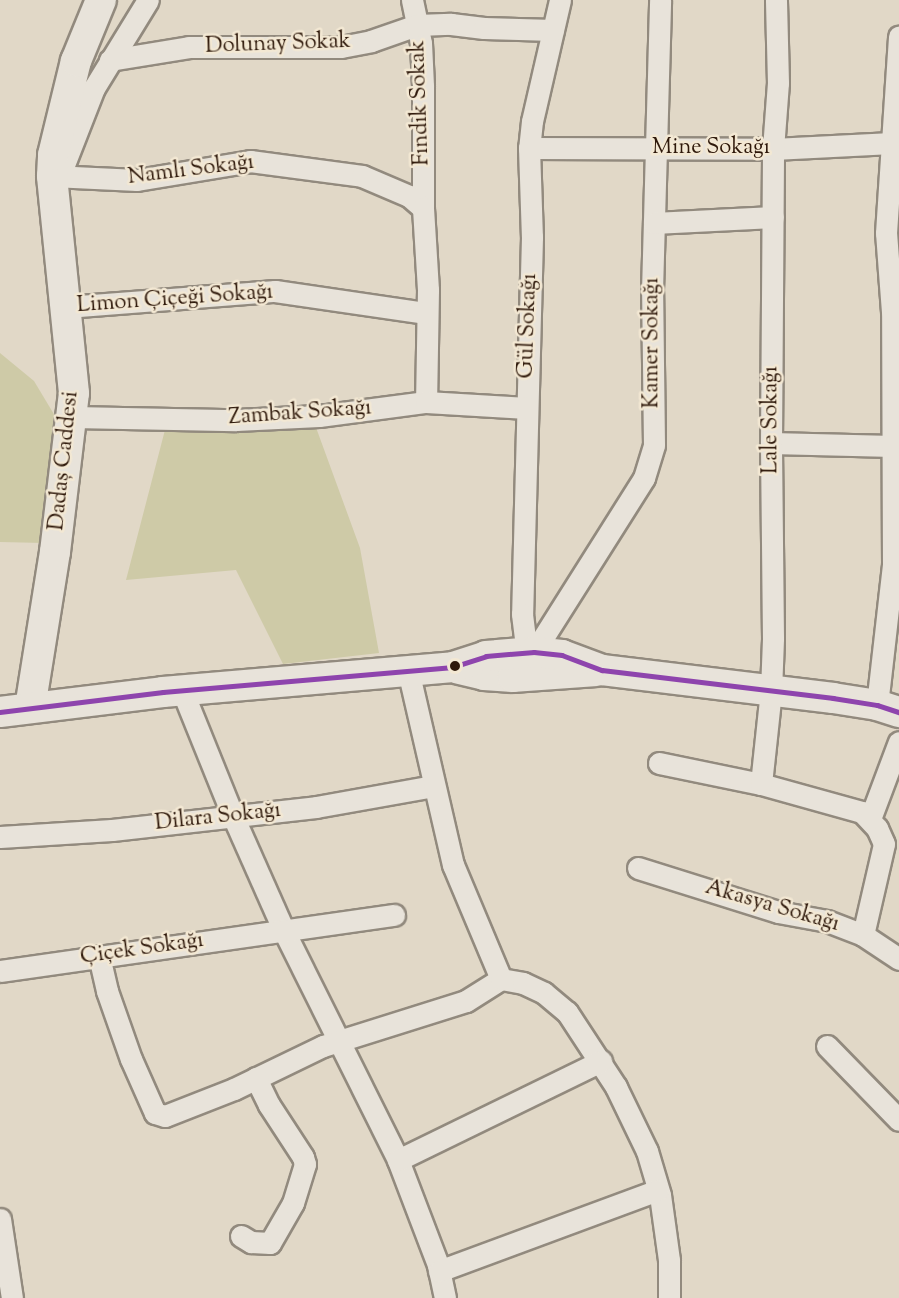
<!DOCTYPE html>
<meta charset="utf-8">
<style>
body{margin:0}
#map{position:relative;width:899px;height:1298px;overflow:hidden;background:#e1d8c7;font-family:"Sorts Mill Goudy",serif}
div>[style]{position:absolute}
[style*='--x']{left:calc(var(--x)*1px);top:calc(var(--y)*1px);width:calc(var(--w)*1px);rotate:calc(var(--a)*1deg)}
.green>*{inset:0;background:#cecaa7}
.roads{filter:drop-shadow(2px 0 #928a7e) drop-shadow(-2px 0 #928a7e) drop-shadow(0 2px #928a7e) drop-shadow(0 -2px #928a7e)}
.street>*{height:21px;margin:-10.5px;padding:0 10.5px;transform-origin:10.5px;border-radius:10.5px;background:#e8e3da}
.secondary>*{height:30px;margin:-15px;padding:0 15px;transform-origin:15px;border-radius:15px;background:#e8e3da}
.bus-1>*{height:4.5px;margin:-2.25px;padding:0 2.25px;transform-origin:2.25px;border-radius:2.25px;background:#8e44ad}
.dots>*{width:16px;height:16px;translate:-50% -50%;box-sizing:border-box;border:3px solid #f3e8d3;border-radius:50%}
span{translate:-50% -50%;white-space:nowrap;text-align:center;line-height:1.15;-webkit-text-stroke:5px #f3e8d3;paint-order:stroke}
.street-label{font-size:22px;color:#2e180a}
</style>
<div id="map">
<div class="green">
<i style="clip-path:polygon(0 353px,34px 381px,61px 426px,44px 543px,0 542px)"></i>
<i style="clip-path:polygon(314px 422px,360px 548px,379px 653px,283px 664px,236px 570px,126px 580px,166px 426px)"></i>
</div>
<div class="roads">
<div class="street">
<i style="--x:412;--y:0;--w:44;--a:78.2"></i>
<i style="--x:421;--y:43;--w:43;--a:87.3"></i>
<i style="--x:423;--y:86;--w:122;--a:90"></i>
<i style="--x:560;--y:0;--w:124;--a:103"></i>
<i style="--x:532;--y:121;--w:27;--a:96"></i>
<i style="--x:529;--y:148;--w:89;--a:88.1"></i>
<i style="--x:532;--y:237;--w:377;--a:91.5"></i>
<i style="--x:522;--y:614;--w:23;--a:83"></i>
<i style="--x:525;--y:637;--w:17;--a:59"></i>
<i style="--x:534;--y:652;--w:206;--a:-57.7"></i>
<i style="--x:644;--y:478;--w:34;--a:-73"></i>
<i style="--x:654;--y:445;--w:154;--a:-90.7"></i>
<i style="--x:652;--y:291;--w:291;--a:-88.4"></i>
<i style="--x:110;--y:60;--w:80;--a:-9.3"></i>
<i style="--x:189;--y:47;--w:152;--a:0"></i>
<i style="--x:341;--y:47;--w:31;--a:-11"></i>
<i style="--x:371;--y:41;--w:49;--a:-19.2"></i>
<i style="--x:417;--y:25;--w:34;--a:-2"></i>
<i style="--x:451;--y:24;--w:33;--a:7"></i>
<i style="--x:484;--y:28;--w:69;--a:1.7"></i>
<i style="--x:529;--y:148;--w:244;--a:0.2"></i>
<i style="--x:773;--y:149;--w:119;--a:-2.9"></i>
<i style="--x:60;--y:175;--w:93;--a:-68.7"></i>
<i style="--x:94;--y:88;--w:103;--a:-58.5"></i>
<i style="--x:52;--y:176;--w:85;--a:2.7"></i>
<i style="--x:137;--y:180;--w:115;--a:-9.5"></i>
<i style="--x:250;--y:161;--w:113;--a:7.6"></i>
<i style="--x:362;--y:176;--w:51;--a:23.1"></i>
<i style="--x:409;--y:196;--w:18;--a:41"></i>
<i style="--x:423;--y:208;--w:82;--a:86.5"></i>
<i style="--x:428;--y:290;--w:112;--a:91"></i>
<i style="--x:654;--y:223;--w:119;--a:-2.9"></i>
<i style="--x:66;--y:307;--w:210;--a:-4.4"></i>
<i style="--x:275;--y:291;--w:153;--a:8.3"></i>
<i style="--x:73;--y:417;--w:163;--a:1.1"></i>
<i style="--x:236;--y:420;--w:83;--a:-2.8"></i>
<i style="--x:319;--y:416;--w:108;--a:-7.5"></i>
<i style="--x:426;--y:402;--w:101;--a:3.4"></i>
<i style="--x:771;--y:443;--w:122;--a:1.4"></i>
<i style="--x:182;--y:690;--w:136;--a:68"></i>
<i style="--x:233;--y:816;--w:124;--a:66.1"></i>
<i style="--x:283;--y:929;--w:258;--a:63.5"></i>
<i style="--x:398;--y:1160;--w:112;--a:69.1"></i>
<i style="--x:438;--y:1265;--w:34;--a:78"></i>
<i style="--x:877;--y:705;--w:141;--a:-83.5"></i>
<i style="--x:893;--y:565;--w:253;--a:-90.2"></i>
<i style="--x:892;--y:312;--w:79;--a:-94.3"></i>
<i style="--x:886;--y:233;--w:197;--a:-86.2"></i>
<i style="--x:659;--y:763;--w:104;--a:11.6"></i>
<i style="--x:761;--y:784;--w:105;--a:15.5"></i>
<i style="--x:862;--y:812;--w:22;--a:47"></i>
<i style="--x:877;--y:828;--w:17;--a:66"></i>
<i style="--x:884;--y:844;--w:93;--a:103"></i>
<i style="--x:761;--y:784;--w:94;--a:-83.9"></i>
<i style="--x:771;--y:691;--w:53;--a:-87.8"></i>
<i style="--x:773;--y:638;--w:195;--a:-90.6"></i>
<i style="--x:771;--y:443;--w:294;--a:-89.6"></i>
<i style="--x:773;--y:149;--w:66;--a:-85.7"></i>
<i style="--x:778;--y:83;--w:83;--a:-91.4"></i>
<i style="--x:870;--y:819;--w:82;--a:-69.4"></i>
<i style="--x:0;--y:837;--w:112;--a:-3.6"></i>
<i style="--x:112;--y:830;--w:205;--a:-6.4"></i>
<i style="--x:316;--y:807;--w:120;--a:-10.1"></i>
<i style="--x:638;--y:868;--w:147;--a:17.4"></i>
<i style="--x:778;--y:912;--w:50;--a:10.4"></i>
<i style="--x:827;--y:921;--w:39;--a:21"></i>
<i style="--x:863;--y:935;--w:43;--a:33.7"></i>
<i style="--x:99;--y:956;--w:36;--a:77"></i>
<i style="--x:107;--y:991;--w:72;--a:70.6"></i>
<i style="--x:131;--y:1059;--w:59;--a:66"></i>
<i style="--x:155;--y:1113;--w:10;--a:17"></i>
<i style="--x:165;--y:1116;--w:74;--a:-21.4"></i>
<i style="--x:234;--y:1089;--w:99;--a:-25.8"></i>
<i style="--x:323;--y:1046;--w:150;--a:-17.5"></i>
<i style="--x:466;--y:1001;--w:41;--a:-32.2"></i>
<i style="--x:501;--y:979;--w:124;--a:-112.8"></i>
<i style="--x:453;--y:865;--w:200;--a:-103"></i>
<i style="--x:0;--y:971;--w:398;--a:-8.1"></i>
<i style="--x:501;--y:979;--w:22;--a:10"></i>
<i style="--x:523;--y:983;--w:23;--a:25"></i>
<i style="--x:544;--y:993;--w:30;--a:40"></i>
<i style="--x:567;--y:1012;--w:90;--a:56.8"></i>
<i style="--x:616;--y:1087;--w:71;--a:64.2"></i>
<i style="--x:647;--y:1151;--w:46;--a:73.5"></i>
<i style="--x:660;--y:1195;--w:66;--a:82.1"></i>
<i style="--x:669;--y:1260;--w:38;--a:90"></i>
<i style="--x:827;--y:1046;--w:103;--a:45.8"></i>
<i style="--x:398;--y:1160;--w:226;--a:-26"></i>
<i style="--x:0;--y:1219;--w:80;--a:81.4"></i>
<i style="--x:241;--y:1236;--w:12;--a:31"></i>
<i style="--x:251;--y:1242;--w:19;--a:3"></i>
<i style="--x:270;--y:1243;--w:46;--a:-60.1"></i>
<i style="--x:293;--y:1203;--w:41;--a:-72.9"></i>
<i style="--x:305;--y:1164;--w:7;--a:-106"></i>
<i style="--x:303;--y:1157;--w:62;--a:-123.2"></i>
<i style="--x:269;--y:1105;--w:30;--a:-116"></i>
<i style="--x:439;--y:1271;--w:233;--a:-20.3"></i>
</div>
<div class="secondary">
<i style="--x:459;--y:669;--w:26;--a:13"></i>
<i style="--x:484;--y:675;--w:29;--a:4"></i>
<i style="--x:513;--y:677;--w:83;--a:-4.1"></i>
<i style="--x:30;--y:708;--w:158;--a:-80.9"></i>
<i style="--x:55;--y:552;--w:160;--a:-83.2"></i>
<i style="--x:74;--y:393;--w:218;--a:-95.8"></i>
<i style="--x:52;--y:176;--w:21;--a:-87"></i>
<i style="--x:53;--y:155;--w:97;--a:-76.3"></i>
<i style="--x:76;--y:61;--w:66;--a:-67.7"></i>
<i style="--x:0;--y:712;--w:164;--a:-7"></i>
<i style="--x:163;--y:692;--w:291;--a:-4.9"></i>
<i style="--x:453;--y:667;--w:35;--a:-18"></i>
<i style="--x:486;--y:656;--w:48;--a:-4.8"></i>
<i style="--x:534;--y:652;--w:28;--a:6"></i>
<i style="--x:562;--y:655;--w:43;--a:20.6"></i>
<i style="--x:602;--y:670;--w:233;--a:6.9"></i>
<i style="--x:833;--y:698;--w:45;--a:9"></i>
<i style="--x:877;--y:705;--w:23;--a:18"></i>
</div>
</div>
<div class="bus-1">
<i style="--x:0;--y:712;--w:164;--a:-7"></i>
<i style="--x:163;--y:692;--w:291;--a:-4.9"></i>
<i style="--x:453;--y:667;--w:35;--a:-18"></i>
<i style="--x:486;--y:656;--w:48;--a:-4.8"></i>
<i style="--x:534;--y:652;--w:28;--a:6"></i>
<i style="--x:562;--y:655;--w:43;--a:20.6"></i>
<i style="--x:602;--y:670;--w:233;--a:6.9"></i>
<i style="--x:833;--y:698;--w:45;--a:9"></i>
<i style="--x:877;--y:705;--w:23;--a:18"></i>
</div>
<div class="dots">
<i style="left:455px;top:666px;background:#2e180a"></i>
</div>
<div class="street-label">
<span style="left:278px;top:45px;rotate:-2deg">Dolunay Sokak</span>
<span style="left:421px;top:103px;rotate:-92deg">Fındık Sokak</span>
<span style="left:711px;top:149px">Mine Sokağı</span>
<span style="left:191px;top:171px;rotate:-7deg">Namlı Sokağı</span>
<span style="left:175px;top:300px;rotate:-4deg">Limon Çiçeği Sokağı</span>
<span style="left:529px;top:326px;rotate:-88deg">Gül Sokağı</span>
<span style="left:653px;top:343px;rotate:-90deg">Kamer Sokağı</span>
<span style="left:300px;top:414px;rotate:-4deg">Zambak Sokağı</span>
<span style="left:772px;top:420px;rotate:-90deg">Lale Sokağı</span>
<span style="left:65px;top:461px;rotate:-84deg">Dadaş Caddesi</span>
<span style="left:218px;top:818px;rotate:-6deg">Dilara Sokağı</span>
<span style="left:772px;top:907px;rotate:16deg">Akasya Sokağı</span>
<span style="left:142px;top:950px;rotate:-8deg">Çiçek Sokağı</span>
</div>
</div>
